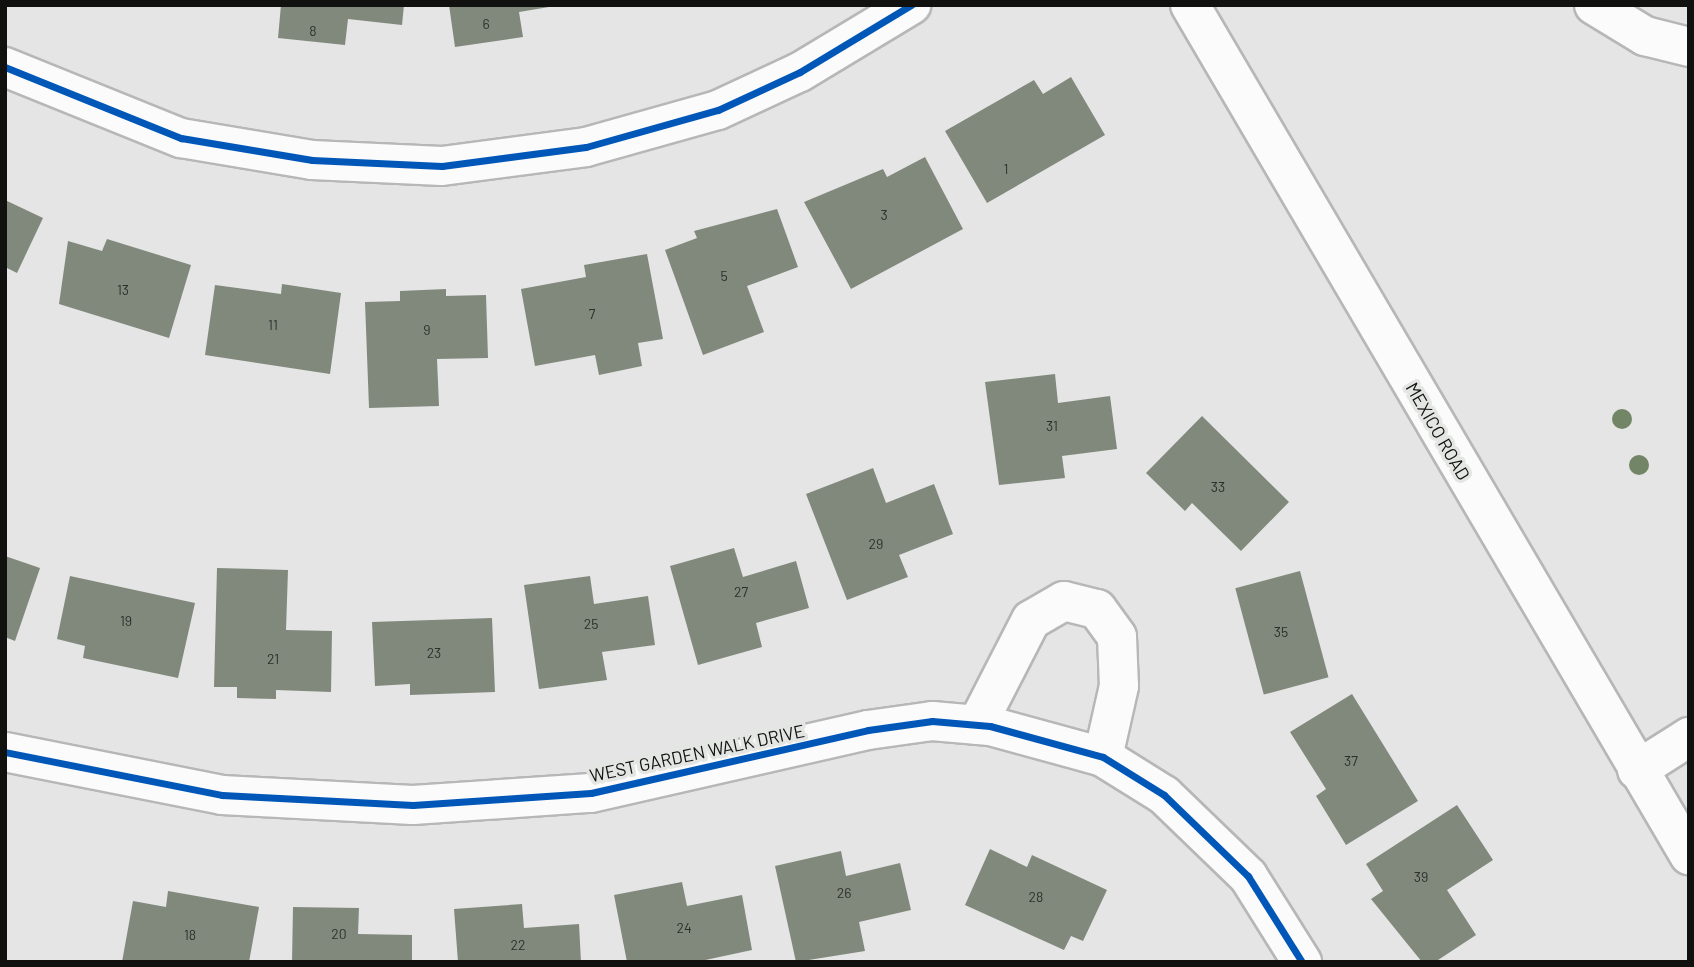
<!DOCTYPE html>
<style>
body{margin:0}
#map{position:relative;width:1694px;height:967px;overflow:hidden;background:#e4e5e4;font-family:Barlow,sans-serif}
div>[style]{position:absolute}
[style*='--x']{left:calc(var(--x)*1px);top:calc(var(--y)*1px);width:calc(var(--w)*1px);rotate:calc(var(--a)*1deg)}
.building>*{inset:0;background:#81897d;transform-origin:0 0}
.roads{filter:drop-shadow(2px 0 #b7b7b7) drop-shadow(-2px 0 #b7b7b7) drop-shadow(0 2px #b7b7b7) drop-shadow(0 -2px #b7b7b7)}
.street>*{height:38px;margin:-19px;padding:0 19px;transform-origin:19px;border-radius:19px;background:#fbfbfb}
.primary>*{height:38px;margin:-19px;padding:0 19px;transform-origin:19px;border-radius:19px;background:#fbfbfb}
.cycleway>*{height:7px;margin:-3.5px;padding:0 3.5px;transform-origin:3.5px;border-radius:3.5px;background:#0057b8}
.trees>*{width:20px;height:20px;margin:-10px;border-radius:50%;background:#728667}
span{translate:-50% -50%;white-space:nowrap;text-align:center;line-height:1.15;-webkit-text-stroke:7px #e4e6e3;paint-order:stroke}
.number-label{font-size:14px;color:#2d2f2b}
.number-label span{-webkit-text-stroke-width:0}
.street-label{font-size:18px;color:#111110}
.frame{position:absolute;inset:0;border:7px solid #111110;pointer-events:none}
</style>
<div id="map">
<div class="building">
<i style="clip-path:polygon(281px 5px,404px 5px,402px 25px,348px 19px,345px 45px,278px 38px)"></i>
<i style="clip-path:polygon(449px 5px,549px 5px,549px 7px,519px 12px,523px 37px,455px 47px)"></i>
<i style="clip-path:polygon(1071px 77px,1105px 135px,987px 203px,945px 131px,1034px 80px,1043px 94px)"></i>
<i style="clip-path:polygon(925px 157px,963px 229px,851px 289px,804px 202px,883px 169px,887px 177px)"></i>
<i style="clip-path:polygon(5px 200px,43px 218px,17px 273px,5px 267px)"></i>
<i style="clip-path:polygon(777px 209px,798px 267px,747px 286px,764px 332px,703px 355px,665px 250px,697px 238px,694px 231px)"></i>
<i style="clip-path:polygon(107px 239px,191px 265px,169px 338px,59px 304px,68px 241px,102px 251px)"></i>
<i style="clip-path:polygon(647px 254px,663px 339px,638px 343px,642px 366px,599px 375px,595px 355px,535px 366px,521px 289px,586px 277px,584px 265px)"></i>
<i style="clip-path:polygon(282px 284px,341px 293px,330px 374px,205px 355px,215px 285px,281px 294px)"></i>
<i style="clip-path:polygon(446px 289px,446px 296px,486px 295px,488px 358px,437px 359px,439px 406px,369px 408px,365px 302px,400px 301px,400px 291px)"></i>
<i style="clip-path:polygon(1055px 374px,1058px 403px,1110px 396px,1117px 449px,1062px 456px,1065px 478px,999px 485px,985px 382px)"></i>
<i style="clip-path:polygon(1202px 416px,1289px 502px,1241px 551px,1192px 503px,1185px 511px,1146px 473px)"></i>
<i style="clip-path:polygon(873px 468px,886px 503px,934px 484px,953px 534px,899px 555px,908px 577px,847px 600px,806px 494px)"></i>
<i style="clip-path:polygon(734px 548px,743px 577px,796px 561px,809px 608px,756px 623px,762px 647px,698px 665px,670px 566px)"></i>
<i style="clip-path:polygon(5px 556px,40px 568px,15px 641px,5px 637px)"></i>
<i style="clip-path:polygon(217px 568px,288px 570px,286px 630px,332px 631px,331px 692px,276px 690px,276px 699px,237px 698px,237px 687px,214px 687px)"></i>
<i style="left:1300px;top:571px;width:110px;height:67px;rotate:75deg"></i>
<i style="clip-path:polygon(70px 576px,195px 603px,178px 678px,83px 658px,85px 646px,57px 639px)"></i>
<i style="clip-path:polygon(590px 576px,594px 604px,648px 596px,655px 645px,602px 652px,607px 680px,539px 689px,524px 585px)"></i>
<i style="clip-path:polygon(492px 618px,495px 692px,410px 695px,410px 684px,375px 686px,372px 622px)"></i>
<i style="clip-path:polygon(1352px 694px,1418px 801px,1346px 845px,1316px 796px,1326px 789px,1290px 732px)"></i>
<i style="clip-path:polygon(1457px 805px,1493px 860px,1447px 890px,1476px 935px,1435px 962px,1422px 962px,1371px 899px,1383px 891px,1366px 864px)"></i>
<i style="clip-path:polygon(990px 849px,1027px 867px,1032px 855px,1107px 890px,1083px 941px,1071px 936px,1064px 950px,965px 905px)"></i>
<i style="clip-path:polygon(841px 851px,846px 876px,900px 863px,911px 910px,859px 922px,865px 951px,796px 962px,775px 866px)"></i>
<i style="clip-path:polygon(682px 882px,687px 906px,742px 895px,752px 950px,696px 962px,627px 962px,614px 895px)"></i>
<i style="clip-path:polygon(168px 891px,259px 907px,249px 962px,122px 962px,133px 901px,166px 907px)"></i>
<i style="clip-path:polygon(522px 904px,524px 928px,579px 924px,581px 962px,458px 962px,454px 909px)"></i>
<i style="clip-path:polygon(293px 907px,359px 908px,358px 934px,412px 935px,412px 962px,292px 962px)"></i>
</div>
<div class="roads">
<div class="street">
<i style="--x:1594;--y:5;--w:60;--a:31.3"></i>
<i style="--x:1645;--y:36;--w:45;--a:14"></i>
<i style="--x:5;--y:67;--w:190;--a:22"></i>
<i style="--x:181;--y:138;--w:133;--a:9.5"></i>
<i style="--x:312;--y:160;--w:130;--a:2.6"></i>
<i style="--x:442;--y:166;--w:145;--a:-7.5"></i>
<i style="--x:586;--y:147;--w:137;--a:-15.7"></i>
<i style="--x:718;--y:110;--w:90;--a:-24.9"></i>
<i style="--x:800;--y:72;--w:130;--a:-31.1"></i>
<i style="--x:977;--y:725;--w:118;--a:-62.8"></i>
<i style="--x:1031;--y:620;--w:38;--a:-30"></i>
<i style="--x:1064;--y:601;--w:34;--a:14"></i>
<i style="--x:1097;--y:609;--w:34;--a:54"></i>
<i style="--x:1117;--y:637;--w:49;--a:87.7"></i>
<i style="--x:1119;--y:686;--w:73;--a:102.7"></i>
<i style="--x:5;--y:752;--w:221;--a:11.2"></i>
<i style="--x:222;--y:795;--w:191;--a:3"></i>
<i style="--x:413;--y:805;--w:178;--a:-3.9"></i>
<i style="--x:591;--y:793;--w:284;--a:-12.8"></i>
<i style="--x:868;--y:730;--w:65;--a:-8"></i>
<i style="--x:932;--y:721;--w:58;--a:4.9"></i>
<i style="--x:990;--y:726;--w:117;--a:15.3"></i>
<i style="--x:1103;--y:757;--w:72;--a:31.9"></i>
<i style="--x:1164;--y:795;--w:117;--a:44"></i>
<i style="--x:1248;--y:876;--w:102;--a:57.9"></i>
<i style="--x:1637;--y:770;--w:62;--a:-32.4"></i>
</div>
<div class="primary">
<i style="--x:1190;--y:5;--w:986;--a:59.58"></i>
</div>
</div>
<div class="cycleway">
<i style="--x:5;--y:67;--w:190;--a:22"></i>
<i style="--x:181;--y:138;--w:133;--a:9.5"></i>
<i style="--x:312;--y:160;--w:130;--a:2.6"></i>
<i style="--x:442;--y:166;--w:145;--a:-7.5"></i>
<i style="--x:586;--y:147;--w:137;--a:-15.7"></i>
<i style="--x:718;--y:110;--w:90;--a:-24.9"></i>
<i style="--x:800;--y:72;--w:130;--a:-31.1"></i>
<i style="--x:5;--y:752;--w:221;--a:11.2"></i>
<i style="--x:222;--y:795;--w:191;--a:3"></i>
<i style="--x:413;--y:805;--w:178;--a:-3.9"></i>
<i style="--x:591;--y:793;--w:284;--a:-12.8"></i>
<i style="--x:868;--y:730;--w:65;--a:-8"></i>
<i style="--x:932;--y:721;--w:58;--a:4.9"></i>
<i style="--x:990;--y:726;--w:117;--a:15.3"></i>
<i style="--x:1103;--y:757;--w:72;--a:31.9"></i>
<i style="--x:1164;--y:795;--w:117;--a:44"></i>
<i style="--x:1248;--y:876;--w:102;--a:57.9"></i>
</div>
<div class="trees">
<i style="left:1622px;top:419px"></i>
<i style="left:1639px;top:465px"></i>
</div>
<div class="number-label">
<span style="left:486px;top:24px">6</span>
<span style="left:313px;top:31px">8</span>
<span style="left:1006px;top:169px">1</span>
<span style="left:884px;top:215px">3</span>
<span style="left:724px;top:276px">5</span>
<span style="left:123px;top:290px">13</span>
<span style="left:592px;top:314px">7</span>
<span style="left:273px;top:325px">11</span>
<span style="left:427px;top:330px">9</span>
<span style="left:1052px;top:426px">31</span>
<span style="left:1218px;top:487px">33</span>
<span style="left:876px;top:544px">29</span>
<span style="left:741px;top:592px">27</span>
<span style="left:126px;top:621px">19</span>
<span style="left:591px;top:624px">25</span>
<span style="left:1281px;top:632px">35</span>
<span style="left:434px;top:653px">23</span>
<span style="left:273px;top:659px">21</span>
<span style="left:1351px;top:761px">37</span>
<span style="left:1421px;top:877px">39</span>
<span style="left:844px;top:893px">26</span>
<span style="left:1036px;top:897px">28</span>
<span style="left:684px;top:928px">24</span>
<span style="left:339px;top:934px">20</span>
<span style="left:190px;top:935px">18</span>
<span style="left:518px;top:945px">22</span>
</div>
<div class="street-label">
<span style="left:1438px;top:431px;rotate:60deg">MEXICO ROAD</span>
<span style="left:697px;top:753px;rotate:-12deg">WEST GARDEN WALK DRIVE</span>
</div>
<div class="frame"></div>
</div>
